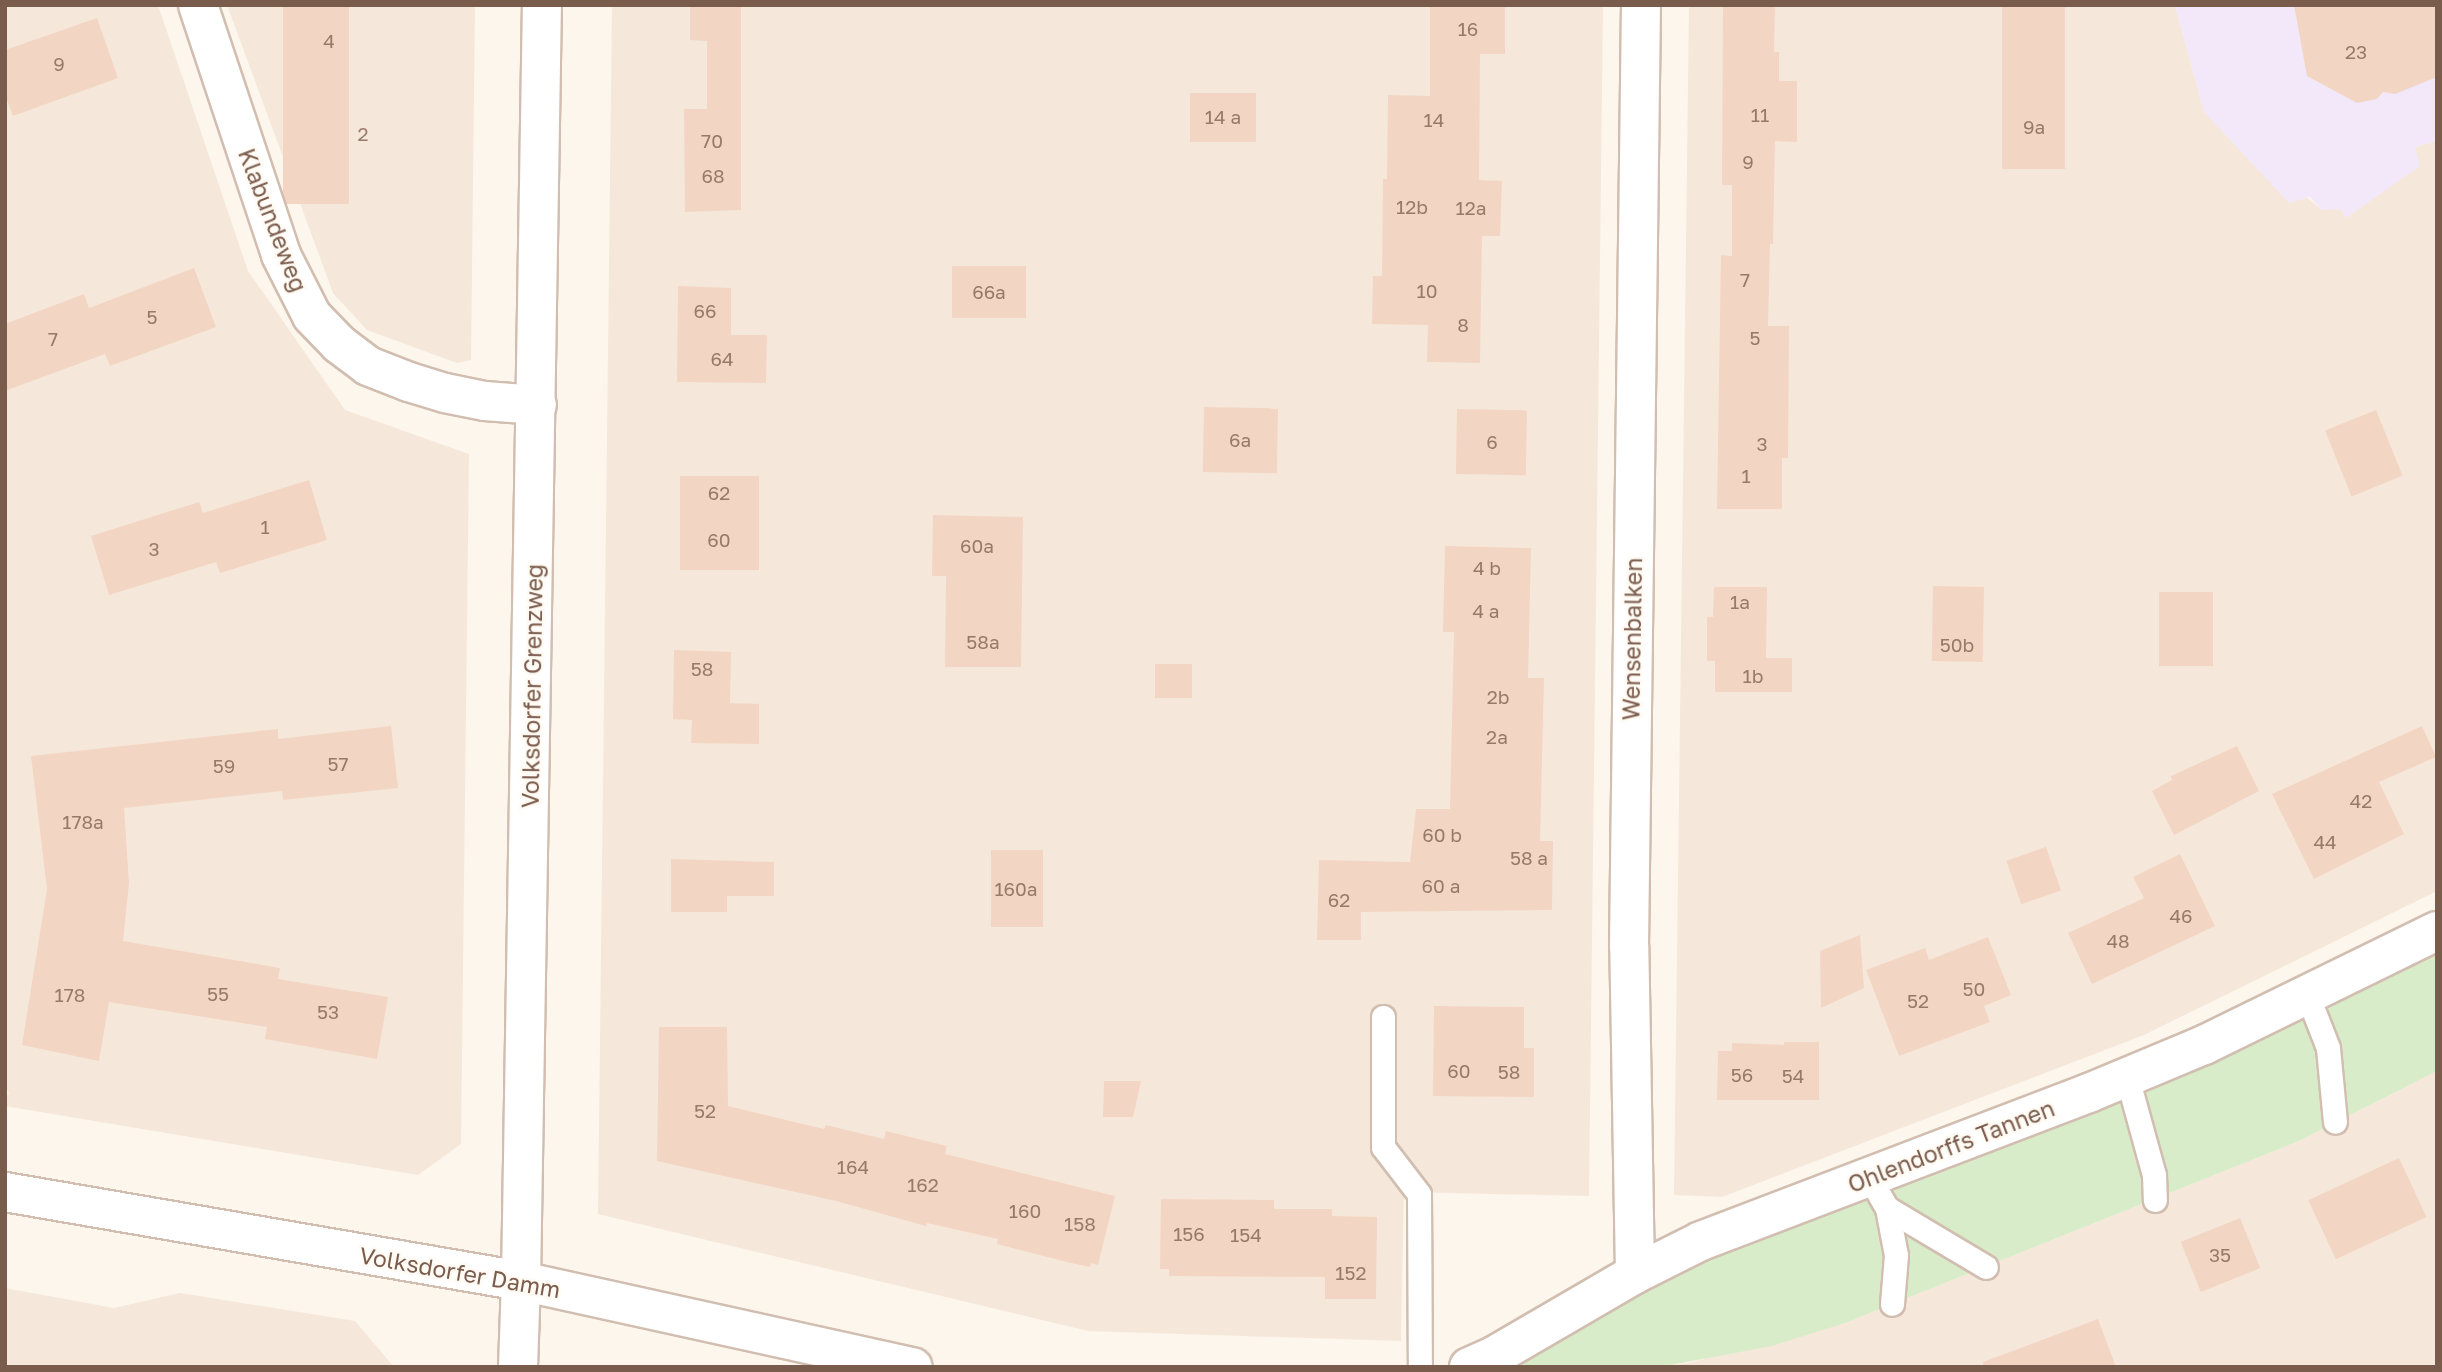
<!DOCTYPE html>
<style>
body{margin:0}
#map{position:relative;width:2442px;height:1372px;overflow:hidden;background:#fdf6ec;font-family:"Golos Text",sans-serif}
div>[style]{position:absolute}
[style*='--x']{left:calc(var(--x)*1px);top:calc(var(--y)*1px);width:calc(var(--w)*1px);rotate:calc(var(--a)*1deg)}
.residential>*{inset:0;background:#f5e8da}
.education>*{inset:0;background:#f3e8fa}
.green>*{inset:0;background:#d8ecc9}
.building>*{inset:0;background:#f3d5c3;transform-origin:0 0}
.roads{filter:drop-shadow(2px 0 #d1beb0) drop-shadow(-2px 0 #d1beb0) drop-shadow(0 2px #d1beb0) drop-shadow(0 -2px #d1beb0)}
.service>*{height:23px;margin:-11.5px;padding:0 11.5px;transform-origin:11.5px;border-radius:11.5px;background:#fff}
.minor>*{height:38px;margin:-19px;padding:0 19px;transform-origin:19px;border-radius:19px;background:#fff}
.tertiary>*{height:38px;margin:-19px;padding:0 19px;transform-origin:19px;border-radius:19px;background:#fff}
.secondary>*{height:38px;margin:-19px;padding:0 19px;transform-origin:19px;border-radius:19px;background:#fff}
span{translate:-50% -50%;white-space:nowrap;text-align:center;line-height:1.15;-webkit-text-stroke:5px #fffaf3;paint-order:stroke}
.number-label{font-size:19px;color:#987a6a}
.number-label span{-webkit-text-stroke-width:0}
.street-label{font-size:23px;color:#7a5c4d}
.frame{position:absolute;inset:0;border:7px solid #7a5c4d;pointer-events:none}
</style>
<div id="map">
<div class="residential">
<i style="clip-path:polygon(5px 5px,158px 5px,248px 271px,345px 410px,469px 454px,461px 1144px,418px 1175px,5px 1106px,5px 1096px,9px 1094px,5px 1084px)"></i>
<i style="clip-path:polygon(227px 5px,475px 5px,471px 360px,457px 363px,367px 330px,333px 293px)"></i>
<i style="clip-path:polygon(612px 5px,1603px 5px,1589px 1196px,1404px 1192px,1401px 1341px,1088px 1331px,598px 1214px)"></i>
<i style="clip-path:polygon(1689px 5px,2175px 5px,2204px 112px,2322px 210px,2415px 147px,2437px 141px,2437px 891px,2144px 1035px,1722px 1197px,1674px 1195px)"></i>
<i style="clip-path:polygon(2437px 1071px,2437px 1367px,1660px 1367px,1688px 1363px,1845px 1323px,2299px 1141px)"></i>
<i style="clip-path:polygon(5px 1288px,114px 1308px,180px 1293px,355px 1321px,394px 1367px,5px 1367px)"></i>
</div>
<div class="education">
<i style="clip-path:polygon(2175px 5px,2437px 5px,2437px 141px,2415px 147px,2420px 166px,2346px 218px,2340px 209px,2322px 210px,2310px 197px,2289px 203px,2204px 112px)"></i>
</div>
<div class="green">
<i style="clip-path:polygon(2437px 931px,2437px 1071px,2299px 1141px,1845px 1323px,1772px 1346px,1660px 1367px,1532px 1367px,1494px 1356px,1635px 1274px)"></i>
</div>
<div class="building">
<i style="left:283px;top:5px;width:66px;height:199px"></i>
<i style="clip-path:polygon(690px 5px,741px 5px,741px 210px,685px 212px,684px 109px,707px 109px,707px 41px,690px 40px)"></i>
<i style="clip-path:polygon(1430px 5px,1505px 5px,1505px 54px,1480px 54px,1479px 180px,1502px 181px,1500px 236px,1482px 236px,1480px 363px,1427px 362px,1428px 325px,1372px 324px,1373px 276px,1382px 276px,1383px 179px,1387px 179px,1388px 95px,1430px 96px)"></i>
<i style="clip-path:polygon(1723px 5px,1775px 5px,1774px 52px,1779px 52px,1779px 81px,1797px 81px,1797px 142px,1775px 141px,1773px 244px,1770px 244px,1768px 326px,1789px 326px,1788px 458px,1782px 458px,1782px 509px,1717px 509px,1721px 255px,1732px 256px,1732px 185px,1722px 185px)"></i>
<i style="left:2002px;top:5px;width:63px;height:164px"></i>
<i style="clip-path:polygon(2294px 5px,2437px 5px,2437px 77px,2395px 94px,2383px 92px,2377px 99px,2357px 103px,2307px 76px)"></i>
<i style="clip-path:polygon(97px 18px,118px 78px,13px 116px,5px 95px,5px 50px)"></i>
<i style="left:1190px;top:93px;width:66px;height:49px"></i>
<i style="left:952px;top:266px;width:74px;height:52px"></i>
<i style="clip-path:polygon(194px 268px,216px 327px,110px 366px,105px 354px,5px 391px,5px 324px,84px 294px,89px 308px)"></i>
<i style="clip-path:polygon(678px 286px,731px 288px,731px 335px,767px 335px,766px 383px,677px 382px)"></i>
<i style="left:1204px;top:407px;width:74px;height:65px;rotate:1deg"></i>
<i style="left:1457px;top:409px;width:70px;height:65px;rotate:1deg"></i>
<i style="left:2376px;top:410px;width:71px;height:55px;rotate:68deg"></i>
<i style="left:680px;top:476px;width:79px;height:94px"></i>
<i style="clip-path:polygon(309px 480px,327px 540px,220px 573px,216px 562px,109px 595px,91px 536px,199px 502px,203px 513px)"></i>
<i style="clip-path:polygon(933px 515px,1023px 517px,1021px 667px,945px 667px,946px 576px,932px 576px)"></i>
<i style="clip-path:polygon(1445px 546px,1531px 548px,1528px 678px,1544px 678px,1540px 841px,1553px 841px,1552px 910px,1361px 912px,1361px 940px,1317px 940px,1319px 860px,1410px 862px,1416px 809px,1450px 809px,1454px 632px,1443px 632px)"></i>
<i style="left:1933px;top:586px;width:51px;height:75px;rotate:1deg"></i>
<i style="clip-path:polygon(1714px 587px,1767px 587px,1766px 658px,1792px 658px,1792px 692px,1715px 692px,1715px 661px,1707px 661px,1707px 617px,1713px 617px)"></i>
<i style="left:2213px;top:592px;width:74px;height:54px;rotate:90deg"></i>
<i style="clip-path:polygon(674px 650px,731px 652px,730px 703px,759px 704px,759px 744px,691px 743px,692px 720px,673px 719px)"></i>
<i style="left:1155px;top:664px;width:37px;height:34px"></i>
<i style="clip-path:polygon(391px 726px,398px 788px,283px 800px,282px 791px,124px 808px,129px 883px,123px 941px,280px 968px,278px 979px,388px 997px,377px 1059px,265px 1039px,267px 1027px,109px 1002px,99px 1061px,22px 1045px,47px 889px,31px 756px,278px 729px,278px 739px)"></i>
<i style="clip-path:polygon(2422px 726px,2436px 757px,2379px 782px,2404px 834px,2314px 879px,2272px 794px)"></i>
<i style="clip-path:polygon(2237px 746px,2259px 791px,2174px 835px,2152px 791px,2172px 780px,2171px 776px)"></i>
<i style="left:2046px;top:847px;width:46px;height:42px;rotate:71deg"></i>
<i style="left:991px;top:850px;width:52px;height:77px"></i>
<i style="clip-path:polygon(2180px 854px,2215px 926px,2092px 984px,2068px 933px,2144px 898px,2133px 877px)"></i>
<i style="clip-path:polygon(671px 859px,774px 862px,774px 896px,727px 896px,727px 912px,671px 912px)"></i>
<i style="clip-path:polygon(1860px 935px,1864px 988px,1821px 1008px,1820px 951px)"></i>
<i style="clip-path:polygon(1988px 937px,2011px 995px,1984px 1006px,1990px 1022px,1899px 1056px,1866px 970px,1925px 948px,1929px 960px)"></i>
<i style="clip-path:polygon(1434px 1006px,1524px 1007px,1524px 1048px,1534px 1048px,1534px 1097px,1433px 1096px)"></i>
<i style="clip-path:polygon(659px 1027px,727px 1027px,728px 1106px,824px 1129px,826px 1125px,884px 1139px,886px 1131px,947px 1146px,945px 1154px,1115px 1196px,1098px 1265px,1091px 1263px,1090px 1267px,1071px 1263px,997px 1244px,998px 1239px,927px 1223px,926px 1226px,836px 1201px,657px 1161px)"></i>
<i style="clip-path:polygon(1784px 1042px,1819px 1042px,1819px 1100px,1717px 1100px,1718px 1051px,1732px 1051px,1732px 1043px,1784px 1045px)"></i>
<i style="clip-path:polygon(1104px 1081px,1141px 1081px,1133px 1117px,1103px 1117px)"></i>
<i style="left:2399px;top:1158px;width:65px;height:100px;rotate:65deg"></i>
<i style="clip-path:polygon(1161px 1199px,1274px 1200px,1274px 1209px,1332px 1209px,1332px 1216px,1377px 1217px,1376px 1299px,1325px 1299px,1325px 1277px,1169px 1276px,1169px 1269px,1160px 1269px)"></i>
<i style="left:2240px;top:1218px;width:54px;height:64px;rotate:68deg"></i>
<i style="clip-path:polygon(2098px 1319px,2116px 1367px,1984px 1367px,1983px 1362px)"></i>
</div>
<div class="roads">
<div class="service">
<i style="--x:2307;--y:994;--w:58;--a:68.7"></i>
<i style="--x:2328;--y:1048;--w:74;--a:84.6"></i>
<i style="--x:1383;--y:1017;--w:130;--a:90"></i>
<i style="--x:1383;--y:1147;--w:59;--a:52.5"></i>
<i style="--x:1419;--y:1194;--w:173;--a:89.7"></i>
<i style="--x:2127;--y:1077;--w:102;--a:74.6"></i>
<i style="--x:2154;--y:1175;--w:25;--a:88"></i>
<i style="--x:1869;--y:1177;--w:36;--a:60"></i>
<i style="--x:1887;--y:1208;--w:115;--a:30.8"></i>
<i style="--x:1887;--y:1208;--w:48;--a:79.2"></i>
<i style="--x:1896;--y:1255;--w:49;--a:94.7"></i>
</div>
<div class="minor">
<i style="--x:198;--y:5;--w:263;--a:71.6"></i>
<i style="--x:281;--y:255;--w:68;--a:63.1"></i>
<i style="--x:312;--y:316;--w:39;--a:46"></i>
<i style="--x:339;--y:344;--w:36;--a:37"></i>
<i style="--x:368;--y:366;--w:44;--a:21.3"></i>
<i style="--x:409;--y:382;--w:38;--a:17"></i>
<i style="--x:445;--y:393;--w:41;--a:11.3"></i>
<i style="--x:485;--y:401;--w:52;--a:4.4"></i>
<i style="--x:1635;--y:1274;--w:328;--a:-91"></i>
<i style="--x:1629;--y:946;--w:941;--a:-89.27"></i>
<i style="--x:518;--y:1367;--w:86;--a:-88"></i>
<i style="--x:1469;--y:1367;--w:27;--a:-24"></i>
<i style="--x:1494;--y:1356;--w:163;--a:-30.2"></i>
<i style="--x:1635;--y:1274;--w:74;--a:-26.6"></i>
<i style="--x:1701;--y:1241;--w:415;--a:-20.9"></i>
<i style="--x:2089;--y:1093;--w:125;--a:-22.7"></i>
<i style="--x:2204;--y:1045;--w:259;--a:-26.1"></i>
</div>
<div class="tertiary">
<i style="--x:521;--y:1281;--w:1276;--a:-89.06"></i>
</div>
<div class="secondary">
<i style="--x:5;--y:1192;--w:524;--a:9.79"></i>
<i style="--x:521;--y:1281;--w:401;--a:12.4"></i>
</div>
</div>
<div class="number-label">
<span style="left:1468px;top:29px">16</span>
<span style="left:329px;top:41px">4</span>
<span style="left:2356px;top:52px">23</span>
<span style="left:59px;top:64px">9</span>
<span style="left:1760px;top:115px">11</span>
<span style="left:1223px;top:117px">14 a</span>
<span style="left:1434px;top:120px">14</span>
<span style="left:2034px;top:127px">9a</span>
<span style="left:363px;top:134px">2</span>
<span style="left:712px;top:141px">70</span>
<span style="left:1748px;top:162px">9</span>
<span style="left:713px;top:176px">68</span>
<span style="left:1412px;top:207px">12b</span>
<span style="left:1471px;top:208px">12a</span>
<span style="left:1745px;top:280px">7</span>
<span style="left:1427px;top:291px">10</span>
<span style="left:989px;top:292px">66a</span>
<span style="left:705px;top:311px">66</span>
<span style="left:152px;top:317px">5</span>
<span style="left:1463px;top:325px">8</span>
<span style="left:1755px;top:338px">5</span>
<span style="left:53px;top:339px">7</span>
<span style="left:722px;top:359px">64</span>
<span style="left:1240px;top:440px">6a</span>
<span style="left:1492px;top:442px">6</span>
<span style="left:1762px;top:444px">3</span>
<span style="left:1746px;top:476px">1</span>
<span style="left:719px;top:493px">62</span>
<span style="left:265px;top:527px">1</span>
<span style="left:719px;top:540px">60</span>
<span style="left:977px;top:546px">60a</span>
<span style="left:154px;top:549px">3</span>
<span style="left:1487px;top:568px">4 b</span>
<span style="left:1740px;top:602px">1a</span>
<span style="left:1486px;top:611px">4 a</span>
<span style="left:983px;top:642px">58a</span>
<span style="left:1957px;top:645px">50b</span>
<span style="left:702px;top:669px">58</span>
<span style="left:1753px;top:676px">1b</span>
<span style="left:1498px;top:697px">2b</span>
<span style="left:1497px;top:737px">2a</span>
<span style="left:338px;top:764px">57</span>
<span style="left:224px;top:766px">59</span>
<span style="left:2361px;top:801px">42</span>
<span style="left:83px;top:822px">178a</span>
<span style="left:1442px;top:835px">60 b</span>
<span style="left:2325px;top:842px">44</span>
<span style="left:1529px;top:858px">58 a</span>
<span style="left:1441px;top:886px">60 a</span>
<span style="left:1016px;top:889px">160a</span>
<span style="left:1339px;top:900px">62</span>
<span style="left:2181px;top:916px">46</span>
<span style="left:2118px;top:941px">48</span>
<span style="left:1974px;top:989px">50</span>
<span style="left:218px;top:994px">55</span>
<span style="left:70px;top:995px">178</span>
<span style="left:1918px;top:1001px">52</span>
<span style="left:328px;top:1012px">53</span>
<span style="left:1459px;top:1071px">60</span>
<span style="left:1509px;top:1072px">58</span>
<span style="left:1742px;top:1075px">56</span>
<span style="left:1793px;top:1076px">54</span>
<span style="left:705px;top:1111px">52</span>
<span style="left:853px;top:1167px">164</span>
<span style="left:923px;top:1185px">162</span>
<span style="left:1025px;top:1211px">160</span>
<span style="left:1080px;top:1224px">158</span>
<span style="left:1189px;top:1234px">156</span>
<span style="left:1246px;top:1235px">154</span>
<span style="left:2220px;top:1255px">35</span>
<span style="left:1351px;top:1273px">152</span>
</div>
<div class="street-label">
<span style="left:273px;top:220px;rotate:69deg">Klabundeweg</span>
<span style="left:1632px;top:639px;rotate:-89deg">Wensenbalken</span>
<span style="left:532px;top:686px;rotate:-89deg">Volksdorfer Grenzweg</span>
<span style="left:1951px;top:1146px;rotate:-21deg">Ohlendorffs Tannen</span>
<span style="left:460px;top:1272px;rotate:10deg">Volksdorfer Damm</span>
</div>
<div class="frame"></div>
</div>
